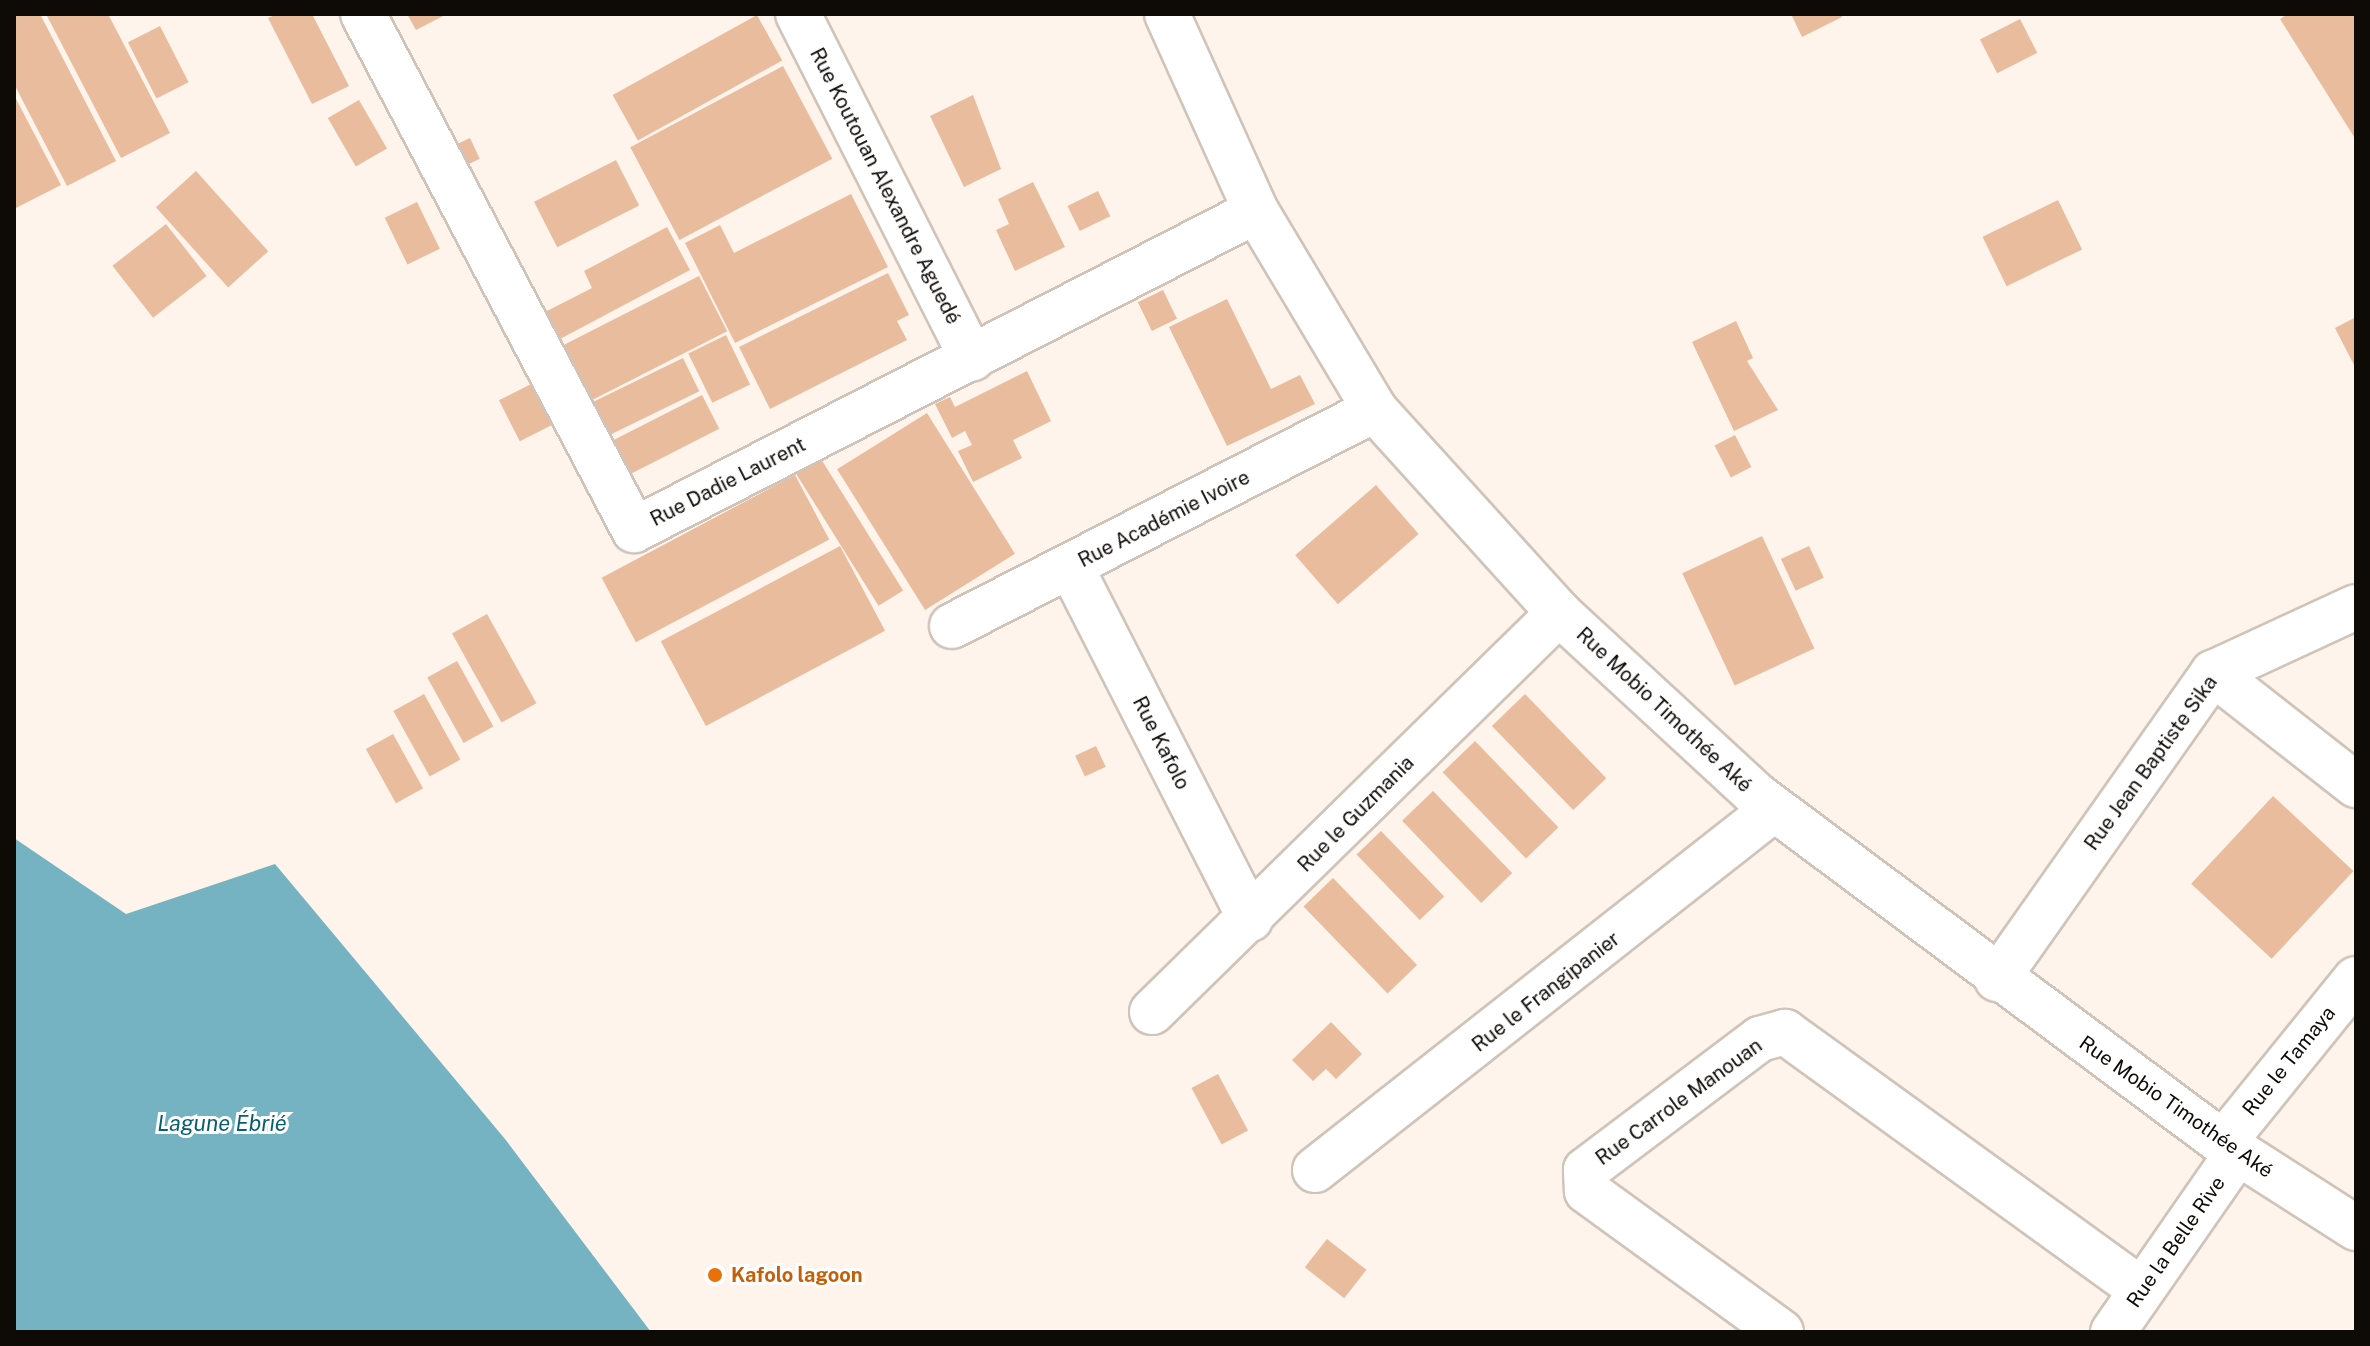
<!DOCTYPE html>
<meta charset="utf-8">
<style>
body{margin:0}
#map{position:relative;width:2370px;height:1346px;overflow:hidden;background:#fef4ec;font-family:"Public Sans",sans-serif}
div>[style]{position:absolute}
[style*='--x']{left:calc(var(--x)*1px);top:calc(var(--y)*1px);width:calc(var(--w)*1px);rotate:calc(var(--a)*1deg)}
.water>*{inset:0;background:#76b3c2}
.building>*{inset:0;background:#e9bc9e;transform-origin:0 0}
.roads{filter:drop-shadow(2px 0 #d0c4ba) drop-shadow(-2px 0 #d0c4ba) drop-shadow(0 2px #d0c4ba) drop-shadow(0 -2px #d0c4ba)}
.street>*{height:44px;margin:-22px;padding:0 22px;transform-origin:22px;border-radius:22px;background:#fff}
.dots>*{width:22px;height:22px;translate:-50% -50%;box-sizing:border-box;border:4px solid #fff;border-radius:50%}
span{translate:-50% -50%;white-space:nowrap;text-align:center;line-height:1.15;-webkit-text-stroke:6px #fff;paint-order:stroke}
.street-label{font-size:20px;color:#0e0b07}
.food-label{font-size:20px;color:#c56008;font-weight:700}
.left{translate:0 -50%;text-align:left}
.water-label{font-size:22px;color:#095f6f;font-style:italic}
.frame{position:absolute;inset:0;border:16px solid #0e0b07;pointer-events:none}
</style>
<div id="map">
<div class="water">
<i style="clip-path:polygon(14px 838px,126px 914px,275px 864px,505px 1139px,651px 1332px,14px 1332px)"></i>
</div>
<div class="building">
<i style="clip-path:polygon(14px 14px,40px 14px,116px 161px,67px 186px,14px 84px)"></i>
<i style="clip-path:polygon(46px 14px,108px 14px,170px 133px,121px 158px)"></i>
<i style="clip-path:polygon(277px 14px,312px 14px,349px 86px,312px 104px,268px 18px)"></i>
<i style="clip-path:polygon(407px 14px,447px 14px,416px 30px)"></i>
<i style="clip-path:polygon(1791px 14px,1841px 14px,1842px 17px,1802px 37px)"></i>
<i style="clip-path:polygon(2288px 14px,2356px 14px,2356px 140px,2280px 19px)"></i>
<i style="left:757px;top:15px;width:52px;height:165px;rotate:61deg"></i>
<i style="left:2020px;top:19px;width:38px;height:45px;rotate:63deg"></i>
<i style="left:160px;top:26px;width:63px;height:36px;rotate:63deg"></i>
<i style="left:783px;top:66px;width:105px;height:173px;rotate:62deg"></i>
<i style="clip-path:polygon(14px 95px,61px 185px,14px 209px)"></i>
<i style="clip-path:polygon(973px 95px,1001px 169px,964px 187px,930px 116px)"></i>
<i style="left:359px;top:100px;width:56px;height:36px;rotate:60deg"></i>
<i style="left:470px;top:138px;width:23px;height:22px;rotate:65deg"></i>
<i style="left:616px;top:160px;width:51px;height:92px;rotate:63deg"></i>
<i style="left:196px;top:171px;width:108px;height:54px;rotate:48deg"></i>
<i style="clip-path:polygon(1033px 182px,1065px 247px,1015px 271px,996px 230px,1009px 224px,998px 199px)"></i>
<i style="left:1098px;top:191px;width:28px;height:34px;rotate:64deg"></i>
<i style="clip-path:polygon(851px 194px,888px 267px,735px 343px,685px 243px,720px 225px,734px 253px)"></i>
<i style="left:2058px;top:200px;width:55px;height:84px;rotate:64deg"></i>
<i style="left:417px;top:202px;width:52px;height:36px;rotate:64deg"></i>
<i style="left:166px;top:224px;width:66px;height:68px;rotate:52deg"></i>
<i style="clip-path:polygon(667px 227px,690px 270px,560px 339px,545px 312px,592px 288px,584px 271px)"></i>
<i style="clip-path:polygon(888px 273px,909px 315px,897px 321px,907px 340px,770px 409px,739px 347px)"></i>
<i style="left:699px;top:276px;width:62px;height:163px;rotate:63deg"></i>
<i style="left:1163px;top:290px;width:32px;height:28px;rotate:64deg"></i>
<i style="clip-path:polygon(1227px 299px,1271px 389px,1300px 375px,1315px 404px,1227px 446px,1169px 327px)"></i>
<i style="clip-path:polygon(2356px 317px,2356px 369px,2335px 328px)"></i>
<i style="clip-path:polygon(1736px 321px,1753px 358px,1747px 361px,1778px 410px,1734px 431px,1692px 342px)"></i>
<i style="left:726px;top:335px;width:55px;height:42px;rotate:64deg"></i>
<i style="left:683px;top:358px;width:37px;height:110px;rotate:64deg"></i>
<i style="clip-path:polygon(1027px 371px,1051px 421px,1013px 440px,1022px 458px,973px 482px,958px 451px,972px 445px,965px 431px,952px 438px,935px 404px,950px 397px,955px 407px)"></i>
<i style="left:531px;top:384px;width:46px;height:36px;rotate:63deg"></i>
<i style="left:702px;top:395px;width:38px;height:114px;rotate:63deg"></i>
<i style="left:927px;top:413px;width:166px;height:106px;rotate:58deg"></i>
<i style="left:1735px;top:435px;width:36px;height:23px;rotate:63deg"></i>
<i style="left:821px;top:459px;width:155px;height:29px;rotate:58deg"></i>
<i style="left:795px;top:475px;width:73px;height:219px;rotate:62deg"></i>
<i style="left:1376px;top:485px;width:65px;height:107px;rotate:49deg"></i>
<i style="left:1762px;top:536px;width:124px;height:88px;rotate:65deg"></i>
<i style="left:840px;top:546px;width:96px;height:203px;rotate:62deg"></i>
<i style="left:1809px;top:546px;width:35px;height:31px;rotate:65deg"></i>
<i style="left:487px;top:614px;width:102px;height:40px;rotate:61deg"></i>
<i style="left:457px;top:661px;width:75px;height:34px;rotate:61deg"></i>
<i style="left:424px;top:694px;width:75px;height:35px;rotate:61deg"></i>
<i style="left:1525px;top:694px;width:117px;height:46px;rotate:46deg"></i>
<i style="left:393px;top:734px;width:62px;height:31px;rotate:61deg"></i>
<i style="left:1475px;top:741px;width:120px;height:45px;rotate:46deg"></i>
<i style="left:1096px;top:746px;width:23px;height:23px;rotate:65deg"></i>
<i style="left:1433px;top:791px;width:114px;height:43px;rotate:46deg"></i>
<i style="left:2273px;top:796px;width:110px;height:120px;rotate:43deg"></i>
<i style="left:1381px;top:831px;width:91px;height:34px;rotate:46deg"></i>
<i style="left:1333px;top:878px;width:121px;height:41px;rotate:46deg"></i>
<i style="clip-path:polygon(1331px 1022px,1362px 1054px,1336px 1079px,1326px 1069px,1313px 1081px,1292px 1060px)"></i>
<i style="left:1218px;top:1074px;width:64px;height:30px;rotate:62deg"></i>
<i style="left:1327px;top:1239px;width:50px;height:36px;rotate:38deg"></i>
</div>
<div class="roads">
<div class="street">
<i style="--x:363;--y:14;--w:583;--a:62.29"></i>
<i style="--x:634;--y:530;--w:699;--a:-27.15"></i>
<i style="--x:798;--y:14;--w:386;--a:63.2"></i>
<i style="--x:1167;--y:14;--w:216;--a:65.7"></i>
<i style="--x:1256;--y:211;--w:232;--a:59.1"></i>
<i style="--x:1375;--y:410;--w:274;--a:47.8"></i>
<i style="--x:1559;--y:613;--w:268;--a:42.7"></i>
<i style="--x:1756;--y:795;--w:582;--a:36.69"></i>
<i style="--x:2223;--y:1143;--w:158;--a:32.6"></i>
<i style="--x:1071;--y:567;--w:395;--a:63"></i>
<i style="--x:952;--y:626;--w:475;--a:-27.1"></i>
<i style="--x:2213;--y:673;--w:182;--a:38.1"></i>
<i style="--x:1997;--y:979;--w:375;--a:-54.8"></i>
<i style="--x:2213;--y:673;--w:157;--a:-24.8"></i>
<i style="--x:1152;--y:1012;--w:570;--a:-44.43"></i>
<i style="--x:2223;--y:1143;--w:211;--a:-51"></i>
<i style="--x:1315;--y:1170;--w:584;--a:-38.18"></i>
<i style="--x:1781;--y:1332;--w:240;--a:-144"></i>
<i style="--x:1587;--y:1191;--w:21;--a:-93"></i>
<i style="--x:1586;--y:1170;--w:218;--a:-37"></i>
<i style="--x:1760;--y:1039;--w:26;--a:-16"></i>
<i style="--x:1785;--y:1032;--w:440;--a:35.9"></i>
<i style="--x:2113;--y:1332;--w:219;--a:-55.2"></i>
</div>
</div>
<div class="dots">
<i style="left:715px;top:1275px;background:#e8710a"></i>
</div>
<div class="street-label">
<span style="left:885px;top:186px;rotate:63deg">Rue Koutouan Alexandre Aguedé</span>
<span style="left:728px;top:482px;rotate:-27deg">Rue Dadie Laurent</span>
<span style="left:1164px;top:519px;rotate:-27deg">Rue Académie Ivoire</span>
<span style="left:1664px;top:710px;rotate:43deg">Rue Mobio Timothée Aké</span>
<span style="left:1161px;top:743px;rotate:63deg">Rue Kafolo</span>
<span style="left:2151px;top:763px;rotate:-54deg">Rue Jean Baptiste Sika</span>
<span style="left:1356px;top:814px;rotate:-45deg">Rue le Guzmania</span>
<span style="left:1546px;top:992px;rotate:-38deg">Rue le Frangipanier</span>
<span style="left:2289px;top:1061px;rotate:-51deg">Rue le Tamaya</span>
<span style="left:1679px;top:1102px;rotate:-36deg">Rue Carrole Manouan</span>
<span style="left:2176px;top:1107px;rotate:35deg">Rue Mobio Timothée Aké</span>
<span style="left:2176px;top:1242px;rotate:-55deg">Rue la Belle Rive</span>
</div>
<div class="food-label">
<span class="left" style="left:731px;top:1275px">Kafolo lagoon</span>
</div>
<div class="water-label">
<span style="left:222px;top:1124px">Lagune Ébrié</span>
</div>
<div class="frame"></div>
</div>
